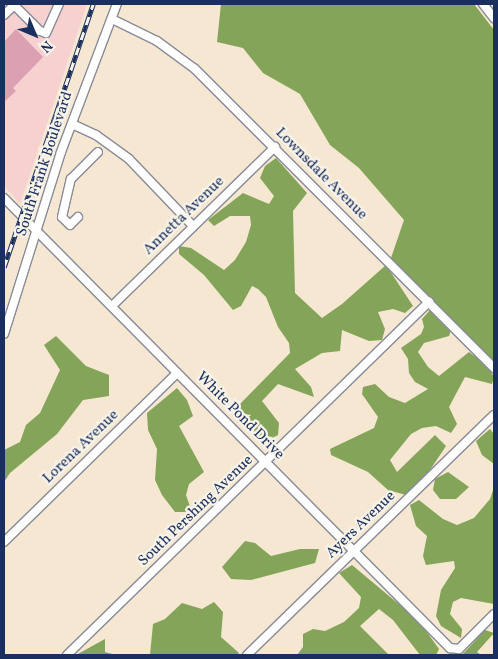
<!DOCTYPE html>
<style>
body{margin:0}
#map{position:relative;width:498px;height:659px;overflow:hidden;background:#f5e7d1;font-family:Vollkorn,serif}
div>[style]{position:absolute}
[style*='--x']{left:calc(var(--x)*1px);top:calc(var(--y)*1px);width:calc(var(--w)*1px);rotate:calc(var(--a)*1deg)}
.built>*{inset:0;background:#f7d0d0}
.forest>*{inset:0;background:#84a459}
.building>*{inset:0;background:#dba0b2}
.roads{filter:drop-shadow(1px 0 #888b98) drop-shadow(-1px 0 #888b98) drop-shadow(0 1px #888b98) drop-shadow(0 -1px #888b98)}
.minor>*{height:8px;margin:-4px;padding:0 4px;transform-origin:4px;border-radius:4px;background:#fff}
.rail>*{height:4.5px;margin-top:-2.25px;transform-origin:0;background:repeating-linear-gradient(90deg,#f7f3e8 0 8px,#1b2f5e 0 16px);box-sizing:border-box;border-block:1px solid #1b2f5e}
span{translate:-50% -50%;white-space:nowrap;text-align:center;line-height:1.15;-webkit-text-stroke:4.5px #f7f3e8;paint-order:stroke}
.street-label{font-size:15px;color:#1b2f5e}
.frame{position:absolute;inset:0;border:5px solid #1b2f5e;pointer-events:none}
.north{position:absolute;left:10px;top:10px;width:50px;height:50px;-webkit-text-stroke:4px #f7f3e8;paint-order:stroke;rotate:135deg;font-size:14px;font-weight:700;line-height:20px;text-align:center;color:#1b2f5e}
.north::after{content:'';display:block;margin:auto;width:18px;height:22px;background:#1b2f5e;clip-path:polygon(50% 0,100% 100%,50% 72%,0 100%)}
</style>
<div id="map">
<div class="built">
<i style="clip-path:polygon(4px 4px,87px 4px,20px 204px,4px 186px)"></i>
</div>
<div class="forest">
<i style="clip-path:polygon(200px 4px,474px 4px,494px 30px,494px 362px,391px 258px,404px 220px,359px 168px,330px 145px,300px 94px,263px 73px,243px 48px,217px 42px,221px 4px)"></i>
<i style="clip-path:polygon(276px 158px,307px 193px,293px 211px,295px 293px,322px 318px,342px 304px,386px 265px,413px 306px,405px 313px,393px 309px,378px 312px,385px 329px,382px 340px,369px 341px,342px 330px,340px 351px,322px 353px,295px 369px,311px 387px,314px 397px,278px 384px,262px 401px,279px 423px,278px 435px,261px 444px,242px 418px,239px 405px,290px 353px,289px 343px,278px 327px,266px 297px,258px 289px,252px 286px,241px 306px,233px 310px,204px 275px,179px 254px,179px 246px,191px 248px,224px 270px,235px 260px,246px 242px,251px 225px,250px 216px,230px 216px,214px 226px,208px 220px,243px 193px,269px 204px,274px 196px,260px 178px,265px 166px)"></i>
<i style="clip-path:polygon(431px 309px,451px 330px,449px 336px,424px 343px,418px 352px,428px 367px,439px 376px,469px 352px,487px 365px,494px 377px,492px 384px,465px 377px,449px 407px,457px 424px,451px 433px,436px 426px,422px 428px,411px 434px,390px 460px,397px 472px,435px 435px,446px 446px,430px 470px,406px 495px,388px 490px,368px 472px,331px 455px,330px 449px,374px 428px,378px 417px,362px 394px,363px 387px,375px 384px,389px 397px,405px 403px,428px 389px,415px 382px,409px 373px,408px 359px,401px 348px,421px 334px,424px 327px,422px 319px)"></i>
<i style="clip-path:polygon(56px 336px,86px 366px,109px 375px,109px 396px,83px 400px,57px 434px,10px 473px,4px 482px,4px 450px,20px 442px,26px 425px,40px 413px,60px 370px,44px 345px)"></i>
<i style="clip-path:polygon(177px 388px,187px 400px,193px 416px,179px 426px,204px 472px,189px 484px,186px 495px,192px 512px,175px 512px,162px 495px,155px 480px,157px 449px,148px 430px,147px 413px)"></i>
<i style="clip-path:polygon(490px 429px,494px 434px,494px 464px,482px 455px,476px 441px)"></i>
<i style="clip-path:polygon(448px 472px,469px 487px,456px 499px,440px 499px,433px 490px,435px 479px)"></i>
<i style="clip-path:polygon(494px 487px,494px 604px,461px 598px,453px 602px,450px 614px,462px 629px,461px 638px,441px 626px,436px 616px,441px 590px,455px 568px,454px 561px,426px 565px,423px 556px,427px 536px,416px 526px,410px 505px,419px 500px,443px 519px,457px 525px,474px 518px,490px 499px)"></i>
<i style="clip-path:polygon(245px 541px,255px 543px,271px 556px,300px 549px,319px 549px,315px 563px,251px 580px,231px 579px,222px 567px)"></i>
<i style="clip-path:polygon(352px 565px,419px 621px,439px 649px,436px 655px,420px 655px,393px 620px,379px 609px,360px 626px,389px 655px,297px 655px,303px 647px,303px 634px,313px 629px,325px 631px,344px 622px,359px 608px,361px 597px,339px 573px)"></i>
<i style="clip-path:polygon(214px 602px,223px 612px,221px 637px,239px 653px,237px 655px,150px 655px,153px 624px,165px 619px,182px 603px,202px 609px)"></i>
<i style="clip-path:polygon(485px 630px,494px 633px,477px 652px,481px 655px,462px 655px)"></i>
<i style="clip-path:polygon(105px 639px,105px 652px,116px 655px,76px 655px)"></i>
</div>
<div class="building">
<i style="clip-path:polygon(16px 29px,43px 57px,13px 88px,16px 91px,4px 102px,4px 42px)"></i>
</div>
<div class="roads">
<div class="minor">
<i style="--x:13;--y:4;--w:38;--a:45"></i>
<i style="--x:40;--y:31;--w:6;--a:18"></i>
<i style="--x:46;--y:33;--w:32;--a:-66"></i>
<i style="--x:483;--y:4;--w:18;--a:52"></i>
<i style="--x:4;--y:15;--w:14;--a:-45"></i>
<i style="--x:112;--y:19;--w:50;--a:26.1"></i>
<i style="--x:157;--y:41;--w:47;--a:36.4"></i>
<i style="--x:195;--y:69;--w:423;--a:45"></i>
<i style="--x:72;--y:124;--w:26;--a:25"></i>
<i style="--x:96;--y:135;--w:41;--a:36"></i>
<i style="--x:129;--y:159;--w:93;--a:46.3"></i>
<i style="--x:4;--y:198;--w:634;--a:45.26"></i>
<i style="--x:450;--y:648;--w:9;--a:6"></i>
<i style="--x:459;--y:649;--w:49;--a:-45"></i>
<i style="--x:78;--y:217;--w:11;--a:135"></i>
<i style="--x:70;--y:225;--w:11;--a:-135"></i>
<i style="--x:62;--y:217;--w:39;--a:-77"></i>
<i style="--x:71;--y:179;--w:38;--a:-45"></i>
<i style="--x:112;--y:306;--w:228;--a:-44.3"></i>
<i style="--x:4;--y:334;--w:191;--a:-72.6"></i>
<i style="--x:61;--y:152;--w:158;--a:-69.3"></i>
<i style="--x:4;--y:542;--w:242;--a:-44.3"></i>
<i style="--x:67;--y:655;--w:506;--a:-44.28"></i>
<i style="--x:247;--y:655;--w:344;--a:-44.2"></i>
</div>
</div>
<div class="rail">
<i style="--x:4;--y:267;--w:278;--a:-71.3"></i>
</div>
<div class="street-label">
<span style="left:45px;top:164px;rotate:-72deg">South Frank Boulevard</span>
<span style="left:321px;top:174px;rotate:45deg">Lownsdale Avenue</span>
<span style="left:184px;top:216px;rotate:-44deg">Annetta Avenue</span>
<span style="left:240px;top:416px;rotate:45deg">White Pond Drive</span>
<span style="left:81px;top:447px;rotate:-44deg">Lorena Avenue</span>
<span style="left:196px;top:511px;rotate:-44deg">South Pershing Avenue</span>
<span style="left:361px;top:525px;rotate:-44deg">Ayers Avenue</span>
</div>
<div class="frame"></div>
<div class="north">N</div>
</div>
